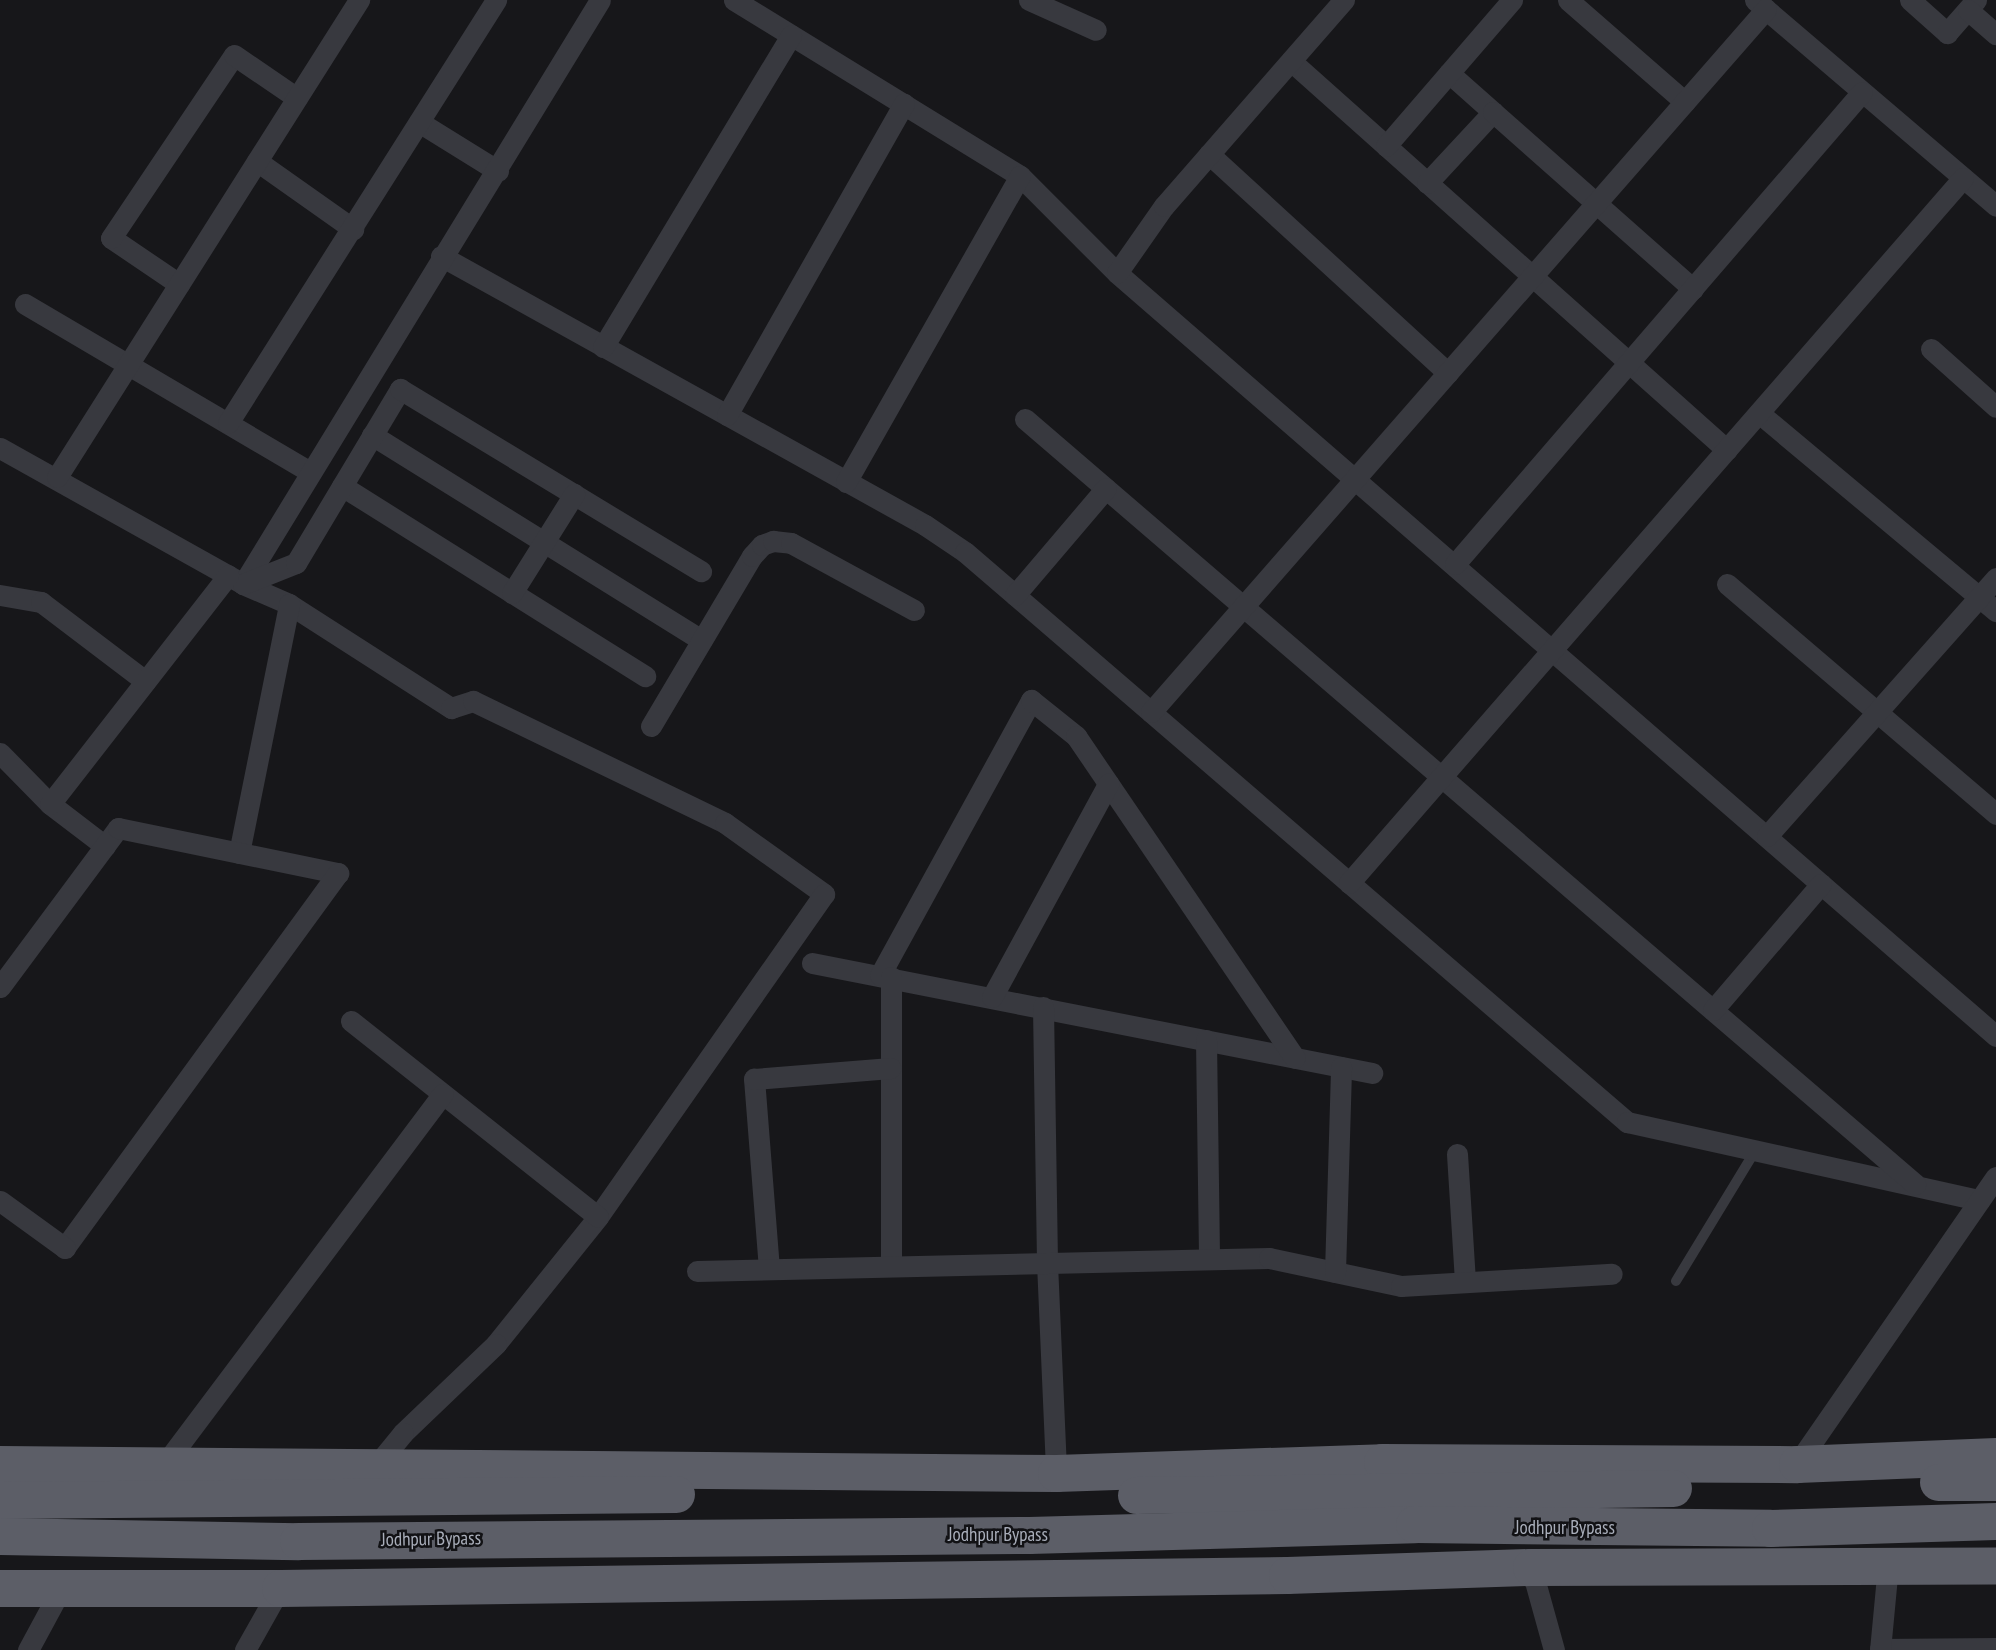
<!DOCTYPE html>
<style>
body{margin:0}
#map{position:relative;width:1996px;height:1650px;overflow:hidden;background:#17171a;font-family:"PT Sans Narrow",sans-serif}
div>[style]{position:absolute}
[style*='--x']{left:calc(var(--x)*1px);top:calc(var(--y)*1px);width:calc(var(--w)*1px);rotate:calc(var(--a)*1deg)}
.service>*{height:10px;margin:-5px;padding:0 5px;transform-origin:5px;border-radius:5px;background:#38393f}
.minor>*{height:21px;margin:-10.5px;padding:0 10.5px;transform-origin:10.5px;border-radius:10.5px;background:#38393f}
.trunk>*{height:37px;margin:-18.5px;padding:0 18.5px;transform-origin:18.5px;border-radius:18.5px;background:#5c5e67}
span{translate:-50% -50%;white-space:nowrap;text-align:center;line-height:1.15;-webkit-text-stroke:5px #121215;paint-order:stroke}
.street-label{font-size:19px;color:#a9aeba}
</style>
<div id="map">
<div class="service">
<i style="--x:1676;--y:1281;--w:152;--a:-58.7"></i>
</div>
<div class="minor">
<i style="--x:734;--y:0;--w:336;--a:31.6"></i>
<i style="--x:1020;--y:176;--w:137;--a:45"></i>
<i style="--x:1117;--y:273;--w:1164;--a:40.96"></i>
<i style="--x:1029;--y:0;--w:73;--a:24.1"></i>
<i style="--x:1568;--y:0;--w:155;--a:41.1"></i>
<i style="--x:1755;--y:0;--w:317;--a:40.5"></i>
<i style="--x:1910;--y:0;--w:50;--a:41.7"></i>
<i style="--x:1947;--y:33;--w:44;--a:-48.7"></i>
<i style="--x:1968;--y:10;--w:37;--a:41"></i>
<i style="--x:1291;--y:61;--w:584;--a:41.74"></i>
<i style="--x:1449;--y:73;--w:59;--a:41.6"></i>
<i style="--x:419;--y:122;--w:93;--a:31.8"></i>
<i style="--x:1386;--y:146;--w:193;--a:-49.2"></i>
<i style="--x:1209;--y:154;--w:324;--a:42.5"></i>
<i style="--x:257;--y:161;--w:118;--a:35.3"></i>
<i style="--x:1427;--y:183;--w:97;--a:-47.1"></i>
<i style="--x:1493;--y:112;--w:267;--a:41.5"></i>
<i style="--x:441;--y:256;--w:554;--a:29.06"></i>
<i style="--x:925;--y:525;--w:48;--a:34"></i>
<i style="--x:965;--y:552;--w:874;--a:40.73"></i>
<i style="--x:1627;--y:1122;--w:361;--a:12.5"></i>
<i style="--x:1117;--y:273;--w:82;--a:-55"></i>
<i style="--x:1164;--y:206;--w:274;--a:-48.9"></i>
<i style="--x:179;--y:284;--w:82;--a:-145.9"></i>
<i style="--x:111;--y:238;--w:220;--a:-56.1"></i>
<i style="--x:234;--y:55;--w:76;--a:34.3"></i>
<i style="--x:25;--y:304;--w:331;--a:30.5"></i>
<i style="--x:603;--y:347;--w:364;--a:-58.9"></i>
<i style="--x:1931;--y:349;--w:87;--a:41.7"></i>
<i style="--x:1759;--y:413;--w:309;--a:39.9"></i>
<i style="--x:727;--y:415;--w:358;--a:-60.4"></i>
<i style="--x:1025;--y:419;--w:1174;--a:40.68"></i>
<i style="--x:228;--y:423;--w:501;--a:-57.64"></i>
<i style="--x:372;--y:435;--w:388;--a:31.9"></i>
<i style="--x:0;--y:448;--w:278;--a:29.2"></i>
<i style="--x:243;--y:584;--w:684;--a:-58.56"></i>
<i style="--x:57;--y:477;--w:565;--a:-57.66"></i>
<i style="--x:846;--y:482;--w:352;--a:-60.4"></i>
<i style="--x:342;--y:486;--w:358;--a:32.1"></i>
<i style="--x:1455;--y:564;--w:623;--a:-49.23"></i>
<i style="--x:243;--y:584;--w:50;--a:23.5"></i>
<i style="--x:289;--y:604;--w:193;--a:32.7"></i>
<i style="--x:451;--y:708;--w:23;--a:-18"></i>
<i style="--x:473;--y:701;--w:280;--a:25.8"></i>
<i style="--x:725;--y:823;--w:122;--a:35.6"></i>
<i style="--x:824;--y:894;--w:394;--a:125"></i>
<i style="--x:598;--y:1217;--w:163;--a:128.8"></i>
<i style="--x:496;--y:1344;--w:129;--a:136.3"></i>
<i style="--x:403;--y:1433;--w:43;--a:129.3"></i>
<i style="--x:243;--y:584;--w:57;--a:-21.6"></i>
<i style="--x:296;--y:563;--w:203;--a:-59.1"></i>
<i style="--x:400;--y:389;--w:352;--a:31.2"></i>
<i style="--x:1727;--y:584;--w:354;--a:40.5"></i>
<i style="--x:512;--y:593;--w:117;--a:-57.9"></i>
<i style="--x:0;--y:595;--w:42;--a:9.7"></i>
<i style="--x:41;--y:602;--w:131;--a:37.2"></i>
<i style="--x:1015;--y:595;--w:140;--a:-49.6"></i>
<i style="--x:1151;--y:712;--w:934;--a:-48.82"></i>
<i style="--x:651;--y:726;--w:198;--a:-59.3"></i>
<i style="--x:752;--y:556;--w:15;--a:-48"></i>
<i style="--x:762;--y:545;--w:12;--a:-20"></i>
<i style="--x:773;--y:541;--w:18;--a:6"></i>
<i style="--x:791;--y:543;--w:140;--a:28.6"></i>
<i style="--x:0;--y:753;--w:71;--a:45.6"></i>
<i style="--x:1767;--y:836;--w:345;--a:-48.4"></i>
<i style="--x:105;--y:846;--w:69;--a:-142.6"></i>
<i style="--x:50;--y:804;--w:290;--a:-52.1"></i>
<i style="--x:239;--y:853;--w:254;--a:-78.6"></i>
<i style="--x:1349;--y:883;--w:935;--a:-48.95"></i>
<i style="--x:812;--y:963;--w:571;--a:11.11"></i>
<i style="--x:880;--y:975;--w:314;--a:-61.2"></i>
<i style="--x:1031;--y:700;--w:58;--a:38.7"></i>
<i style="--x:1076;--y:736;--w:389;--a:55.8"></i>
<i style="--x:891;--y:977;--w:289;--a:90"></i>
<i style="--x:0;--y:987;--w:198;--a:-53.4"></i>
<i style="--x:118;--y:828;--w:225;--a:11.6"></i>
<i style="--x:338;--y:873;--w:464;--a:126.1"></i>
<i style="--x:65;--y:1248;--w:80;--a:-144.1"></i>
<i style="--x:992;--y:997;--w:243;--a:-61.4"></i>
<i style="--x:1043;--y:1007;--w:256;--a:89.1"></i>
<i style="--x:1047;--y:1263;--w:210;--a:87.5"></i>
<i style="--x:1713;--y:1010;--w:166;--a:-49.4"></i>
<i style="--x:351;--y:1021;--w:315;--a:38.4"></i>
<i style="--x:1206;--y:1040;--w:219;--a:89.2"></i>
<i style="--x:1457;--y:1154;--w:128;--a:86.4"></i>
<i style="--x:769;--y:1269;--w:191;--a:-94.5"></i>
<i style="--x:754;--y:1079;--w:137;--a:-4.6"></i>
<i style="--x:697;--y:1271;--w:572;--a:-1.3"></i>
<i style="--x:1269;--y:1258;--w:135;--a:12"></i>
<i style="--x:1401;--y:1286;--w:211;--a:-3.3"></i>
<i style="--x:1335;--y:1272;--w:205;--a:-88.3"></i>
<i style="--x:1797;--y:1464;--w:349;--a:-55.3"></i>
<i style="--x:164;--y:1465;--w:464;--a:-53.1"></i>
<i style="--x:1531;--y:1567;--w:86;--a:74.5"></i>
<i style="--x:1880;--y:1649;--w:116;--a:-0.5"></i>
<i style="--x:28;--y:1650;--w:69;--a:-61.6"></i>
<i style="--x:245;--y:1650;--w:71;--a:-60.6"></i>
<i style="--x:1880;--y:1650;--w:85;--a:-84.6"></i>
</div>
<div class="trunk">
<i style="--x:0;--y:1464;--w:1056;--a:0.49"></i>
<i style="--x:1056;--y:1473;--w:326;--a:-1.9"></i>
<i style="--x:1382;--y:1462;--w:415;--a:0.3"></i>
<i style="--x:1797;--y:1464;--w:199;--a:-2.3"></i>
<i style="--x:1938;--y:1482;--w:58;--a:0"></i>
<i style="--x:1136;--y:1495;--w:537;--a:-0.75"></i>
<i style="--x:0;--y:1500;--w:676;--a:-0.51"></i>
<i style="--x:0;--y:1536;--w:298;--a:1"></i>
<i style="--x:298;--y:1541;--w:731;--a:-0.47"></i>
<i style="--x:1029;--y:1535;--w:385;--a:-1.6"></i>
<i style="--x:1414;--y:1524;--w:356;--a:0.6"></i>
<i style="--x:1770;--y:1528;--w:226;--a:-1.8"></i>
<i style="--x:0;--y:1588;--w:280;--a:0"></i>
<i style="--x:280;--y:1588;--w:1007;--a:-0.74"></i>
<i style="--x:1287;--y:1575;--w:244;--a:-1.9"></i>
<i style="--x:1531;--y:1567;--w:465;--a:-0.2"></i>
</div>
<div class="street-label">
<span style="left:1565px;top:1528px">Jodhpur Bypass</span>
<span style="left:998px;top:1535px">Jodhpur Bypass</span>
<span style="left:431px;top:1539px;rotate:-1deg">Jodhpur Bypass</span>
</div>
</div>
